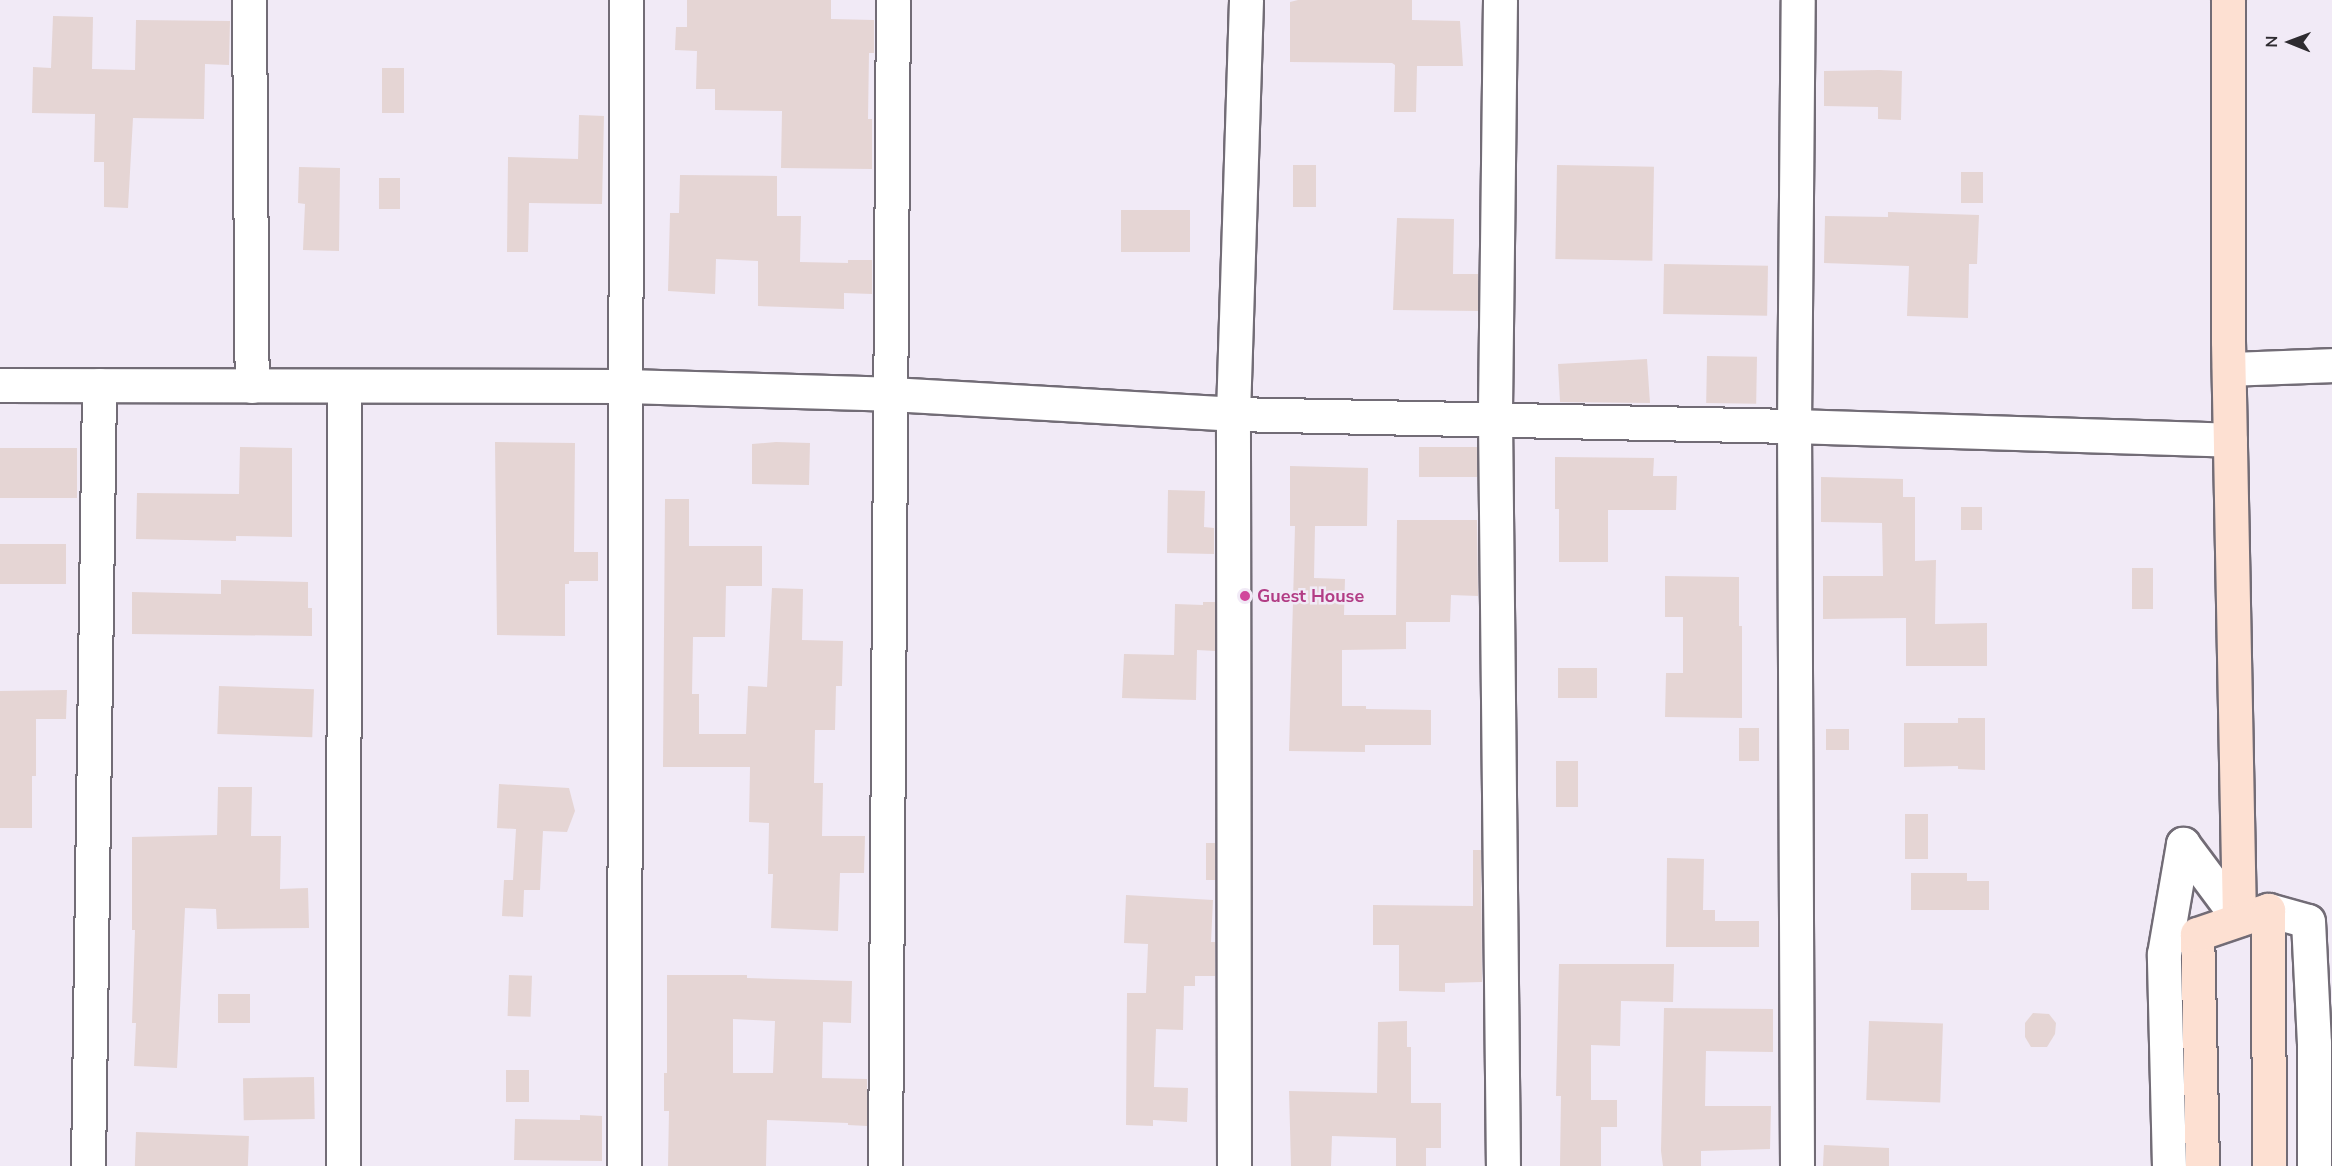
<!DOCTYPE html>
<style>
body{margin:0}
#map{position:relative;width:2332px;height:1166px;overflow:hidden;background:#f1eaf6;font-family:"Nunito Sans",sans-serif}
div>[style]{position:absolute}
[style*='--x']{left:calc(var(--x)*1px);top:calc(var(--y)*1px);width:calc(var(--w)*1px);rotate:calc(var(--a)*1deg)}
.building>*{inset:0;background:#e5d5d4;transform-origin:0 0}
.roads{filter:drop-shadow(2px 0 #726c76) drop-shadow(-2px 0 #726c76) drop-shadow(0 2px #726c76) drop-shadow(0 -2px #726c76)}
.street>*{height:33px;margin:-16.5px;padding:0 16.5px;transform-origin:16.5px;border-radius:16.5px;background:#fff}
.secondary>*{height:33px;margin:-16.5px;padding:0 16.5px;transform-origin:16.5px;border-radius:16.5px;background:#fde0d2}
.dots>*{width:16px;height:16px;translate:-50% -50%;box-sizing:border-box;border:3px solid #f1eaf6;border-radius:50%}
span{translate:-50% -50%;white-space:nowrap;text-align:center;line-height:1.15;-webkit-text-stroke:5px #f1eaf6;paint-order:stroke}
.hotel-label{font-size:18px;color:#b23c85;font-weight:700}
.left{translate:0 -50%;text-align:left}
.north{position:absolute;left:2260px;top:12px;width:60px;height:60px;-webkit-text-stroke:4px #f1eaf6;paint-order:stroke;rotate:271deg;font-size:16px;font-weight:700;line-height:24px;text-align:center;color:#2e2b30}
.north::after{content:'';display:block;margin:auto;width:21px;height:27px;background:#2e2b30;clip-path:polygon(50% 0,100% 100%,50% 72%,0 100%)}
</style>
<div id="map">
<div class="building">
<i style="clip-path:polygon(687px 0,831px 0,831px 19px,874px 20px,874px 53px,869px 53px,868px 119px,872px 119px,872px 169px,781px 168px,782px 111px,715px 110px,715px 89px,696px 89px,697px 51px,675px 50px,676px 27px,687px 27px)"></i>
<i style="clip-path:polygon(1298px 0,1412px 0,1412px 20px,1460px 21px,1463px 66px,1417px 66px,1416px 112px,1394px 112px,1395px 65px,1392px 63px,1290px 62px,1290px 2px)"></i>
<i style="clip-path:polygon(53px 16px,93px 17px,92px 69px,135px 70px,136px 20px,230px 21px,229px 65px,205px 64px,204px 119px,133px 118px,128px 208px,104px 207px,104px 162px,94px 162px,95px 114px,32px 113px,33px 67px,51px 68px)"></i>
<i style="left:382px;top:68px;width:22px;height:45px"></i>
<i style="clip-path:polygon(1879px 70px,1902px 71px,1901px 120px,1878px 119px,1878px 107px,1824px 106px,1824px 71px)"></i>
<i style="clip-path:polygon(579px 115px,604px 116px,602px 204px,529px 203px,528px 252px,507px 252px,508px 157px,578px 159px)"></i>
<i style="left:1293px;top:165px;width:23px;height:42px"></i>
<i style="left:1557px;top:165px;width:97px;height:94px;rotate:1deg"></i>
<i style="clip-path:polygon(299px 167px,340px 168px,339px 251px,303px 250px,305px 204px,298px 203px)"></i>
<i style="left:1961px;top:172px;width:22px;height:31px"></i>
<i style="clip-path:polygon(680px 175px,777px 176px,777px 216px,801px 216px,800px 262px,848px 263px,848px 260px,872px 260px,872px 294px,844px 293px,844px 309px,758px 306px,758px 261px,716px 259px,715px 294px,668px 291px,670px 213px,679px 213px)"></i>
<i style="left:379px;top:178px;width:21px;height:31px"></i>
<i style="left:1121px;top:210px;width:69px;height:42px"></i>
<i style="clip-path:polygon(1888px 212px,1979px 215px,1977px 264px,1969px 264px,1968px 318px,1907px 316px,1909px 266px,1824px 263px,1825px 216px,1888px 217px)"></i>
<i style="clip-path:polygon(1397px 218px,1454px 219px,1453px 274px,1478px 274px,1478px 311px,1393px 310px)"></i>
<i style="left:1664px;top:264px;width:104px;height:50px;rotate:1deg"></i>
<i style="left:1707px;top:356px;width:50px;height:47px;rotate:1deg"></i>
<i style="clip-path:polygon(1647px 359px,1650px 403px,1560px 402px,1558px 364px)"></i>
<i style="clip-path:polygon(495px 442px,575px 443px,574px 552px,598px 552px,598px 581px,569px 581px,569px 584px,565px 584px,565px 636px,497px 635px)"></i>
<i style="clip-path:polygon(776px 442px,810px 443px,809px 485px,752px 484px,752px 444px)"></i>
<i style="clip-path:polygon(240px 447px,292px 448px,292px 537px,236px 536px,236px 541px,136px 539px,137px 493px,239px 494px)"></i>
<i style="left:1419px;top:447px;width:58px;height:30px"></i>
<i style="left:0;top:448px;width:77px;height:50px"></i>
<i style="clip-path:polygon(1555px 457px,1654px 458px,1653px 476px,1677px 476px,1676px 510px,1608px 510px,1608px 562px,1559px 562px,1559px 509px,1555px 509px)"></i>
<i style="clip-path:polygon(1290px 466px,1368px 468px,1367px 526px,1315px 526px,1314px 578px,1345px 579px,1344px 615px,1396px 615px,1397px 520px,1477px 520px,1478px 596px,1451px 595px,1450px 622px,1406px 622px,1406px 649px,1342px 650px,1342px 706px,1366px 706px,1366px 709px,1431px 710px,1431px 745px,1365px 745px,1365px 752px,1289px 751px,1295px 526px,1290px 526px)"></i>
<i style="clip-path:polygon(1821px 477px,1903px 479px,1903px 497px,1915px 497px,1915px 561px,1936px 560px,1935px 624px,1987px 623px,1987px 666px,1906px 666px,1906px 618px,1823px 619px,1823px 576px,1883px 576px,1882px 523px,1821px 522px)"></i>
<i style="clip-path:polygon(1168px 490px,1205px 491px,1204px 527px,1214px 528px,1214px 554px,1167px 553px)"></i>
<i style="clip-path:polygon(665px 499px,689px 499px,689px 546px,762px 546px,762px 586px,726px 586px,725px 637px,693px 637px,692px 694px,699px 694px,699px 734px,746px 734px,748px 686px,767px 687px,772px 588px,803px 589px,802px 640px,843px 641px,842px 686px,836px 686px,835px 730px,815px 730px,814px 783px,823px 783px,822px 836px,865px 836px,864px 873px,840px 873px,838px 931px,771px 928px,773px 874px,768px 874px,769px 823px,749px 822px,750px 767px,663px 767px)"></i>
<i style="left:1961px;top:507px;width:21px;height:23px"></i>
<i style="left:66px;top:544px;width:40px;height:66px;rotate:90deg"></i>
<i style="left:2132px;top:568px;width:21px;height:41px"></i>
<i style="clip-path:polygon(1665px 576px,1739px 577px,1739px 626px,1742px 626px,1742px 718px,1665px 717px,1666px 673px,1683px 673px,1683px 617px,1665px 617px)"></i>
<i style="clip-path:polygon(221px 580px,308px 582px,308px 608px,312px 608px,312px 636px,132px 634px,132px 592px,221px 594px)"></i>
<i style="clip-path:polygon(1203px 602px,1215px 602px,1215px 651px,1197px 650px,1196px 700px,1122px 698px,1124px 654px,1174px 655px,1175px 604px,1203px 605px)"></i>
<i style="left:1558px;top:668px;width:39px;height:30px"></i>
<i style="left:219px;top:686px;width:95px;height:48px;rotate:2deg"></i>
<i style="clip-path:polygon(67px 690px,66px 719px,36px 719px,36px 776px,32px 776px,32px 828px,0 828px,0 691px)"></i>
<i style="clip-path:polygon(1958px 718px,1985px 718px,1985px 770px,1958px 769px,1958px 766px,1904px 767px,1904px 723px,1958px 723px)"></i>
<i style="left:1739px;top:728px;width:20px;height:33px"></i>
<i style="left:1826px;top:729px;width:23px;height:21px"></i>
<i style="left:1556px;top:761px;width:22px;height:46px"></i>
<i style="clip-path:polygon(499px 784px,569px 788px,575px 811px,567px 832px,543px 831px,540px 890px,524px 890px,523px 917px,502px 916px,504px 880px,513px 880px,516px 829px,497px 828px)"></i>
<i style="clip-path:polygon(218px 787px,252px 787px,251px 836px,281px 836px,280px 889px,308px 888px,309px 928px,217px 929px,216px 909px,185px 908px,177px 1068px,134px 1066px,136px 1023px,132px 1023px,135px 930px,132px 930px,132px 837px,217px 835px)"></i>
<i style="left:1905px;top:814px;width:23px;height:45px"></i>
<i style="left:1206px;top:843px;width:9px;height:37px"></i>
<i style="clip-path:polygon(1473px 850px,1481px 850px,1482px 982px,1445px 983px,1445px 992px,1399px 991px,1399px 945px,1373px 945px,1373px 905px,1473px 906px)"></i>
<i style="clip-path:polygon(1667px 858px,1704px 859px,1703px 910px,1715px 910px,1715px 921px,1759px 921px,1759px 947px,1666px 947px)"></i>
<i style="clip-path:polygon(1911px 873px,1967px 873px,1967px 881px,1989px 881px,1989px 910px,1911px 910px)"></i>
<i style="clip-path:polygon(1126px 895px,1213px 900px,1211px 942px,1215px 942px,1215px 976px,1195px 976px,1195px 986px,1184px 986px,1183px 1030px,1156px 1029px,1154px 1087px,1188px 1088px,1187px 1122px,1153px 1120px,1153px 1126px,1126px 1125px,1127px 993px,1146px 993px,1148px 944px,1124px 943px)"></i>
<i style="clip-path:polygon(1559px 964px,1674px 964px,1673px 1002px,1621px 1001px,1620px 1046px,1591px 1045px,1591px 1100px,1617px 1100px,1617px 1127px,1601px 1127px,1601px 1166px,1560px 1166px,1561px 1096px,1556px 1096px)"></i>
<i style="left:509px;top:975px;width:23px;height:41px;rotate:2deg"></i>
<i style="clip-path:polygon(evenodd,667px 975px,747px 975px,747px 978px,852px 981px,851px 1023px,823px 1022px,822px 1078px,867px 1079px,867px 1126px,848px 1125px,848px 1123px,767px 1120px,766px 1166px,668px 1166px,669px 1111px,664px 1111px,664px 1073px,667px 1073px,667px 975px,733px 1019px,775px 1021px,773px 1073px,733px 1073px,733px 1019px)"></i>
<i style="left:218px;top:994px;width:32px;height:29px"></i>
<i style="clip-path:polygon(1664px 1008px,1773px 1009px,1773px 1052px,1706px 1051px,1705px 1106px,1771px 1106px,1770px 1149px,1701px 1151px,1701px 1166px,1663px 1166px,1661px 1151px)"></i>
<i style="clip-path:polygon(2033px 1013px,2049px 1014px,2056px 1023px,2055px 1034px,2047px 1047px,2031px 1047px,2025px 1037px,2025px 1023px)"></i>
<i style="clip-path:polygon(1407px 1021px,1407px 1047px,1411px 1047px,1411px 1103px,1441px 1103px,1441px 1148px,1426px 1148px,1426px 1166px,1396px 1166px,1396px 1138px,1332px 1136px,1331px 1166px,1291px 1166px,1289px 1091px,1377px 1093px,1378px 1022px)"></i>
<i style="left:1869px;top:1021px;width:74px;height:79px;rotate:2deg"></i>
<i style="left:506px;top:1070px;width:23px;height:32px"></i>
<i style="left:314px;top:1077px;width:42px;height:71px;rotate:89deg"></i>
<i style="clip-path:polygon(580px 1115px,602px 1116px,602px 1161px,514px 1160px,515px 1119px,580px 1120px)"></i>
<i style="left:136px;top:1132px;width:113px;height:34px;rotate:2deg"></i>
<i style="clip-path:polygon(1824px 1145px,1889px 1148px,1889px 1166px,1823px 1166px)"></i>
</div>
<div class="roads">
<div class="street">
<i style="--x:249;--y:0;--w:386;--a:89.6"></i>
<i style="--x:1500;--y:0;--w:418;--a:90.7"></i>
<i style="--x:1495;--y:418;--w:748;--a:89.39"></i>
<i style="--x:2229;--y:369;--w:103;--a:-2.2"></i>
<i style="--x:0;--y:385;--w:626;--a:0.09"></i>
<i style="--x:626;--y:386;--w:264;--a:1.7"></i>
<i style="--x:890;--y:394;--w:344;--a:3.3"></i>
<i style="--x:1233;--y:414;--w:561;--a:1.23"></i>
<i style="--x:1794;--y:426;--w:436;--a:1.8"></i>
<i style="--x:2268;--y:910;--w:41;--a:15.4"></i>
<i style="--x:2308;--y:921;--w:122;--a:87.2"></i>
<i style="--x:2314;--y:1043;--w:123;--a:90"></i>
<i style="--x:88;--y:1166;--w:781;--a:-89.19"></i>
<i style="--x:343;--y:1166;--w:779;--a:-89.93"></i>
<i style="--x:624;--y:1166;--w:1166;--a:-89.9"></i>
<i style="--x:885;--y:1166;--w:1166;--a:-89.61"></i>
<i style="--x:1234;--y:1166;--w:752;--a:-90.08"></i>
<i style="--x:1233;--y:414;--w:414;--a:-88.2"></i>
<i style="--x:1797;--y:1166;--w:740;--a:-90.23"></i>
<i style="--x:1794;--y:426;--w:426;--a:-89.5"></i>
<i style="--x:2169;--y:1166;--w:212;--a:-91.4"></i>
<i style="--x:2164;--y:954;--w:112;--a:-80.2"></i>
<i style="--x:2183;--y:844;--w:94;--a:53.3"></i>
</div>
<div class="secondary">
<i style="--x:2228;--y:0;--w:341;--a:90"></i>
<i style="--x:2228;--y:341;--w:578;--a:88.91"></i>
<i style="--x:2202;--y:1166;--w:232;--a:-91.2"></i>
<i style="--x:2197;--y:934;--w:75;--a:-18.7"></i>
<i style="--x:2268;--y:910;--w:256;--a:89.8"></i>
</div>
</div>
<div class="dots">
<i style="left:1245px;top:596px;background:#d1479c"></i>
</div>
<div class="hotel-label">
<span class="left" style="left:1257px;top:596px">Guest House</span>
</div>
<div class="north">N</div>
</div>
